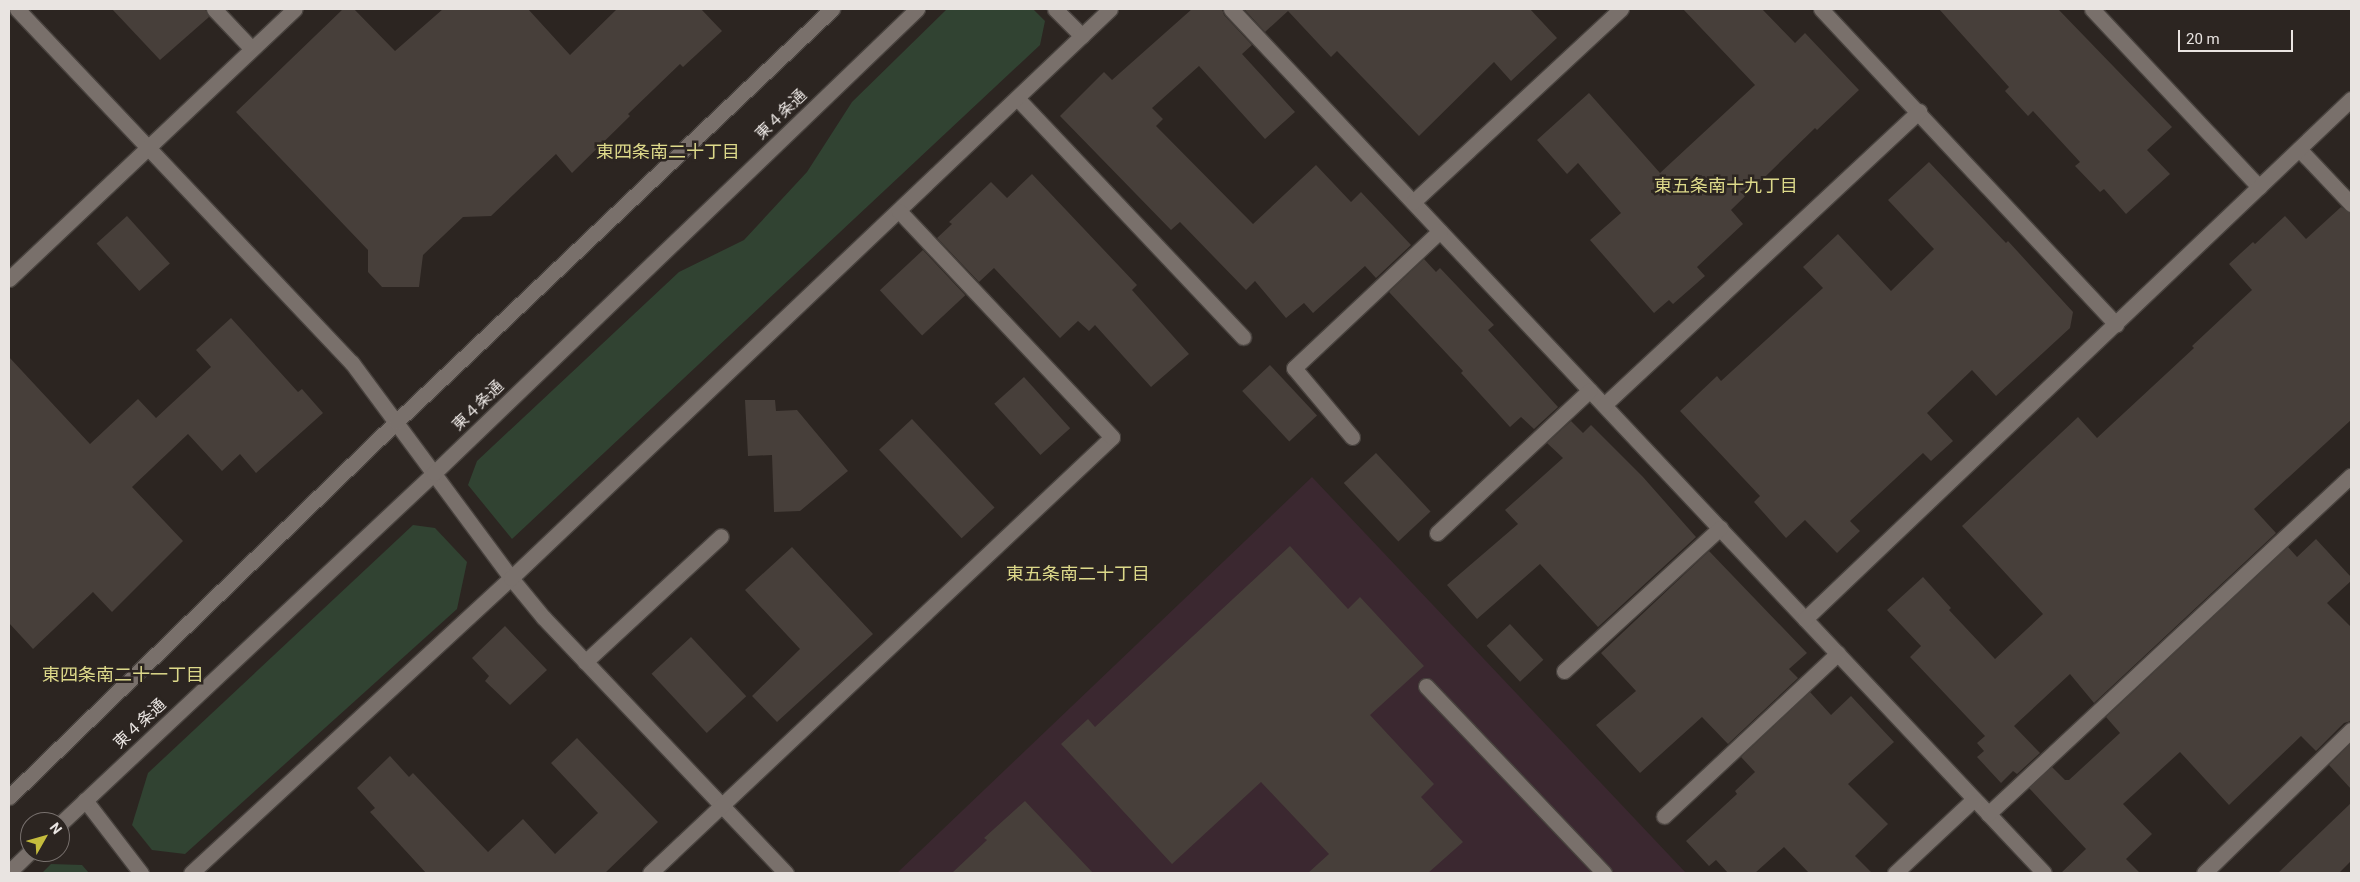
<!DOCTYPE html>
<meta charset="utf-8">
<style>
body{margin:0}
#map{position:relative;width:2360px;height:882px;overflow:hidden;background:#2c2521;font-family:Roboto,"Noto Sans JP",sans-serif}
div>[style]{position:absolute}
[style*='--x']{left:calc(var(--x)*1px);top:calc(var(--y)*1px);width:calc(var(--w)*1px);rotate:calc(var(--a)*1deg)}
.education>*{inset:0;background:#3b2830}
.green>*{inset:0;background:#314332}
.building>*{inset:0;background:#473f3a;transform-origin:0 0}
.roads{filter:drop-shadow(1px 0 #48423e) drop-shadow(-1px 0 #48423e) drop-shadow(0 1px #48423e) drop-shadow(0 -1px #48423e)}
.minor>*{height:15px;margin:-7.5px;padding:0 7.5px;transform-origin:7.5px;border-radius:7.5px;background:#79706b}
span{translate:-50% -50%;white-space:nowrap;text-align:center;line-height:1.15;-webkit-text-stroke:5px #2c2521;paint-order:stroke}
.street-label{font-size:16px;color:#e9e4e1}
.neighbourhood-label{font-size:18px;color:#ddd98a}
.frame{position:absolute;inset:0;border:10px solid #e9e4e1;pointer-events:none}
.north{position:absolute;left:20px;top:812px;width:50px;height:50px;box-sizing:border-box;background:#2c2521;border:1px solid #78716e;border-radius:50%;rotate:52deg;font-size:14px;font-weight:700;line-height:20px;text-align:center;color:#e9e4e1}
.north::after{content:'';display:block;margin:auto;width:18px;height:22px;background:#c5bc3d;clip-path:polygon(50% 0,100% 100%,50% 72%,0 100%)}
.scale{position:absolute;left:2178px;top:30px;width:115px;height:22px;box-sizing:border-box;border:2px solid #e9e4e1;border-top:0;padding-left:6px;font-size:15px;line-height:18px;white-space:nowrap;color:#e9e4e1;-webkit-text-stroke:4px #2c2521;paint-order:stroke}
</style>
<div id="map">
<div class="education">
<i style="clip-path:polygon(1312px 477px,1686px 873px,897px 873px)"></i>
</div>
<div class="green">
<i style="clip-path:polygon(947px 9px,1033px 9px,1045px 21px,1040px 45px,512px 539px,468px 485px,477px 461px,679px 272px,744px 240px,807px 172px,852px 102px)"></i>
<i style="clip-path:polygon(413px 525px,435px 528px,467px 562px,457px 609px,185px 854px,152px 850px,132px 825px,148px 773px)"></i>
<i style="clip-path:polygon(51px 864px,82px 865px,89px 873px,42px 873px)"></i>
</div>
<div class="building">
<i style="clip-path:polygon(112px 9px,205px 9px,209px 17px,160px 60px)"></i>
<i style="clip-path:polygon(343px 9px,354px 9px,395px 51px,443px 9px,528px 9px,570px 55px,617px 9px,701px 9px,722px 31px,683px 67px,680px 64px,628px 114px,630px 116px,572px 173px,556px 154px,491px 216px,463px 217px,423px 255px,419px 287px,382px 287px,368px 272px,368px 250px,236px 112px)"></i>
<i style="clip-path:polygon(1192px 9px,1222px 9px,1224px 15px,1252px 45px,1242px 54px,1295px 112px,1265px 139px,1199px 66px,1152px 108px,1163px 119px,1156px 126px,1253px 224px,1316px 165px,1351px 202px,1361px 192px,1411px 245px,1376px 278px,1365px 266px,1313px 313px,1304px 303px,1286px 318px,1255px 281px,1246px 290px,1180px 222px,1171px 230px,1060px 116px,1104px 72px,1112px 80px)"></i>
<i style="clip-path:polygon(1244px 9px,1530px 9px,1557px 38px,1511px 81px,1494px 62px,1419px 136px,1337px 51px,1331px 57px,1288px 11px,1265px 32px)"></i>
<i style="clip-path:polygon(1683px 9px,1762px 9px,1795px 43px,1805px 33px,1859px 90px,1817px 130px,1815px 128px,1731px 210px,1743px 224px,1697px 267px,1705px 276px,1673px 304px,1669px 300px,1654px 313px,1590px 240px,1621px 213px,1578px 163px,1567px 174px,1537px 140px,1589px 93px,1660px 173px,1755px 85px)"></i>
<i style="clip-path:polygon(1939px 9px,2058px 9px,2172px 127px,2147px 150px,2170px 174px,2126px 214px,2104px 189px,2100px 192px,2075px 166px,2080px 162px,2033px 111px,2028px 116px,2005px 91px,2009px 87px)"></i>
<i style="clip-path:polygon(1929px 162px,2006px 243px,2008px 241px,2073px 312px,2070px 328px,1996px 396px,1972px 370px,1927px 413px,1953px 441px,1931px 461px,1923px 453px,1850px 521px,1860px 531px,1837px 553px,1805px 520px,1786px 538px,1754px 502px,1760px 496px,1680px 411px,1717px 376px,1721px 381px,1823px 288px,1803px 267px,1838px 234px,1891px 291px,1934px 249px,1888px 200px)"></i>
<i style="clip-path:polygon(1032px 174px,1137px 285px,1132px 290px,1189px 354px,1151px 387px,1095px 325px,1089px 331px,1078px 321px,1060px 338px,994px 268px,979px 282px,937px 238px,952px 224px,949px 222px,991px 182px,1007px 198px)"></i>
<i style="clip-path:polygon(2341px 207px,2351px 213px,2351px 420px,2254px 509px,2276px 533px,2094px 703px,2070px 674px,2014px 726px,2040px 753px,2017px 774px,2013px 771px,2001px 783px,1977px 757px,1984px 751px,1977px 743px,1985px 736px,1910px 657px,1921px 646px,1887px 610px,1923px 577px,1951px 608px,1949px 610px,1995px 659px,2043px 614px,1962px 526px,2078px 417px,2097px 438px,2194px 348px,2192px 346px,2252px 290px,2229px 264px,2253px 242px,2255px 244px,2285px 216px,2306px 239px)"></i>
<i style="left:127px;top:216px;width:64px;height:41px;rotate:48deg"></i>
<i style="left:923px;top:250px;width:62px;height:59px;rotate:47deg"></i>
<i style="clip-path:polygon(1424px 259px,1436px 272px,1440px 268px,1494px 325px,1488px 330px,1558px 407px,1534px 429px,1521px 417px,1510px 427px,1461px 373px,1463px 371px,1389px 292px)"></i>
<i style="clip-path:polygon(231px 318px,298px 392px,302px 389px,323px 413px,256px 473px,240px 454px,222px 471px,188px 434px,132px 487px,183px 541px,112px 612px,93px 592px,33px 649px,9px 623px,9px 357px,90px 444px,138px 399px,156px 418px,211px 367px,196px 350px)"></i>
<i style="left:1270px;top:365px;width:69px;height:38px;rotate:47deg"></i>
<i style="left:1024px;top:377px;width:69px;height:40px;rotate:48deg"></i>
<i style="clip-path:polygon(745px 400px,775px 400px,776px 411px,797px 410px,848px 471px,800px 511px,774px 512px,772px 455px,748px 456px)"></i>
<i style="left:912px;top:419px;width:121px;height:45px;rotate:47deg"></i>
<i style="clip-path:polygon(1571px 421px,1583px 433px,1591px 425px,1643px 477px,1696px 537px,1598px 627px,1540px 564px,1477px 619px,1447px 585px,1518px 524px,1505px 510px,1563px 458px,1547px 443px)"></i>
<i style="left:1376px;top:453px;width:80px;height:44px;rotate:47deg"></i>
<i style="clip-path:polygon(2316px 539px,2351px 577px,2351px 581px,2327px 603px,2351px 627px,2351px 721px,2344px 723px,2316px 751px,2301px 736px,2229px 805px,2180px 752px,2123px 804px,2152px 834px,2126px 859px,2140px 873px,2061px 873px,2086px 849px,2029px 788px,2052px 767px,2065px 780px,2069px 780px,2120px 733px,2106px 717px,2288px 547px,2297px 557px)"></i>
<i style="clip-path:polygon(1290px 546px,1348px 609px,1360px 597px,1424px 666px,1370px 715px,1434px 784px,1421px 797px,1463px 842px,1428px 873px,1308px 873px,1329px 854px,1261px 782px,1172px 864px,1061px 744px,1088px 719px,1095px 727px)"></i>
<i style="clip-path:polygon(792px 547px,873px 634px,777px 722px,752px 696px,800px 649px,745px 590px)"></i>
<i style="clip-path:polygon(1709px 551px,1807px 653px,1789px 669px,1798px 678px,1728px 744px,1702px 717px,1640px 773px,1596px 725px,1636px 691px,1601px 653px)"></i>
<i style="left:1510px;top:624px;width:49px;height:32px;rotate:47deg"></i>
<i style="clip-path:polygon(505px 626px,547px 670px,510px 705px,485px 681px,489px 676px,472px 658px)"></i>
<i style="left:691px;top:637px;width:81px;height:54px;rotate:47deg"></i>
<i style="clip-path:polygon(1810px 692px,1831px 715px,1851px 696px,1894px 742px,1848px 784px,1888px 824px,1855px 856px,1872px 873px,1809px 873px,1784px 847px,1755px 873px,1728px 873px,1716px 860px,1709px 866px,1686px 841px,1737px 794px,1735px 791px,1755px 772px,1741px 757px)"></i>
<i style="clip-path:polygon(577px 738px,658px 822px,605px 873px,426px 873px,370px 812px,375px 808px,357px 788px,390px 756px,409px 777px,413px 773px,488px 852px,523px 819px,555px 854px,598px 813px,551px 763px)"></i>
<i style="clip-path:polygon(2351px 743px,2351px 789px,2329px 765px)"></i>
<i style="clip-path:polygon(1025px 801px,1093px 873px,952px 873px,987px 840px,984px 838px)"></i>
<i style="clip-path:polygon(2351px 803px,2351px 861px,2339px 873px,2278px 873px)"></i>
</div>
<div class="roads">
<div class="minor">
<i style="--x:17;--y:9;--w:487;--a:46.6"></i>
<i style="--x:352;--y:363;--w:267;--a:53.5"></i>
<i style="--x:511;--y:578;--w:50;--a:50.6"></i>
<i style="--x:543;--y:617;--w:353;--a:46.5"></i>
<i style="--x:214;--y:9;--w:55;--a:46.5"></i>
<i style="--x:1055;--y:9;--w:38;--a:45"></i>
<i style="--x:1231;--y:9;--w:1186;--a:46.74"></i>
<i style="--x:1821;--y:9;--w:432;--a:46.9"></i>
<i style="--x:2092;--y:9;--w:244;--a:46.8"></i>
<i style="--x:1017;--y:98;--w:329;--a:46.6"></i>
<i style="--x:2299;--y:149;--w:76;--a:46.6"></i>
<i style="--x:1413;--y:202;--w:284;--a:-42.9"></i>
<i style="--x:9;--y:279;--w:393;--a:-43.4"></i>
<i style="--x:1604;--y:405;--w:431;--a:-43"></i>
<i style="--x:1352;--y:437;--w:90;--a:-130"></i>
<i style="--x:1294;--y:368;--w:200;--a:-43.2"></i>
<i style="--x:1437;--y:533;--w:209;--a:-43.1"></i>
<i style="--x:1805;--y:619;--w:754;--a:-43.6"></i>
<i style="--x:585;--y:662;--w:185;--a:-42.8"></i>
<i style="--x:1564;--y:671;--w:212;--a:-42.5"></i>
<i style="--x:1426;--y:686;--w:258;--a:46.4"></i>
<i style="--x:9;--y:797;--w:539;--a:-44.1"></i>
<i style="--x:396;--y:422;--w:601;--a:-43.45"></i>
<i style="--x:85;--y:800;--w:92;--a:52.5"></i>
<i style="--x:1988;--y:814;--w:496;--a:-43"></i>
<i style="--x:1664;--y:816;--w:238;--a:-43.1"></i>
<i style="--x:60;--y:824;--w:513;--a:-43.18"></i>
<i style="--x:434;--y:473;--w:670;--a:-43.85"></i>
<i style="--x:9;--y:872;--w:29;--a:-44"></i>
<i style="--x:191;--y:873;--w:435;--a:-42.7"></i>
<i style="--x:511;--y:578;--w:826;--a:-43.53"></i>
<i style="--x:650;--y:873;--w:635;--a:-43.34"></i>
<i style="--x:1112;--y:437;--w:311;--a:-133.3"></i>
<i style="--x:1895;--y:873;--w:108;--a:-43.1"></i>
<i style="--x:2204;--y:873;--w:205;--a:-44.2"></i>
</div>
</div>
<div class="street-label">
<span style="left:781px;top:115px;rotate:-44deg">東４条通</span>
<span style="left:478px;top:406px;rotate:-44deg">東４条通</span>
<span style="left:140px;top:724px;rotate:-43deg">東４条通</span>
</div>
<div class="neighbourhood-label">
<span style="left:668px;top:152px">東四条南二十丁目</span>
<span style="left:1726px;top:186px">東五条南十九丁目</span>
<span style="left:1078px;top:574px">東五条南二十丁目</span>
<span style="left:123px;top:675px">東四条南二十一丁目</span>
</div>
<div class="frame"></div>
<div class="north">N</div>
<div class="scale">20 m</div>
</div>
